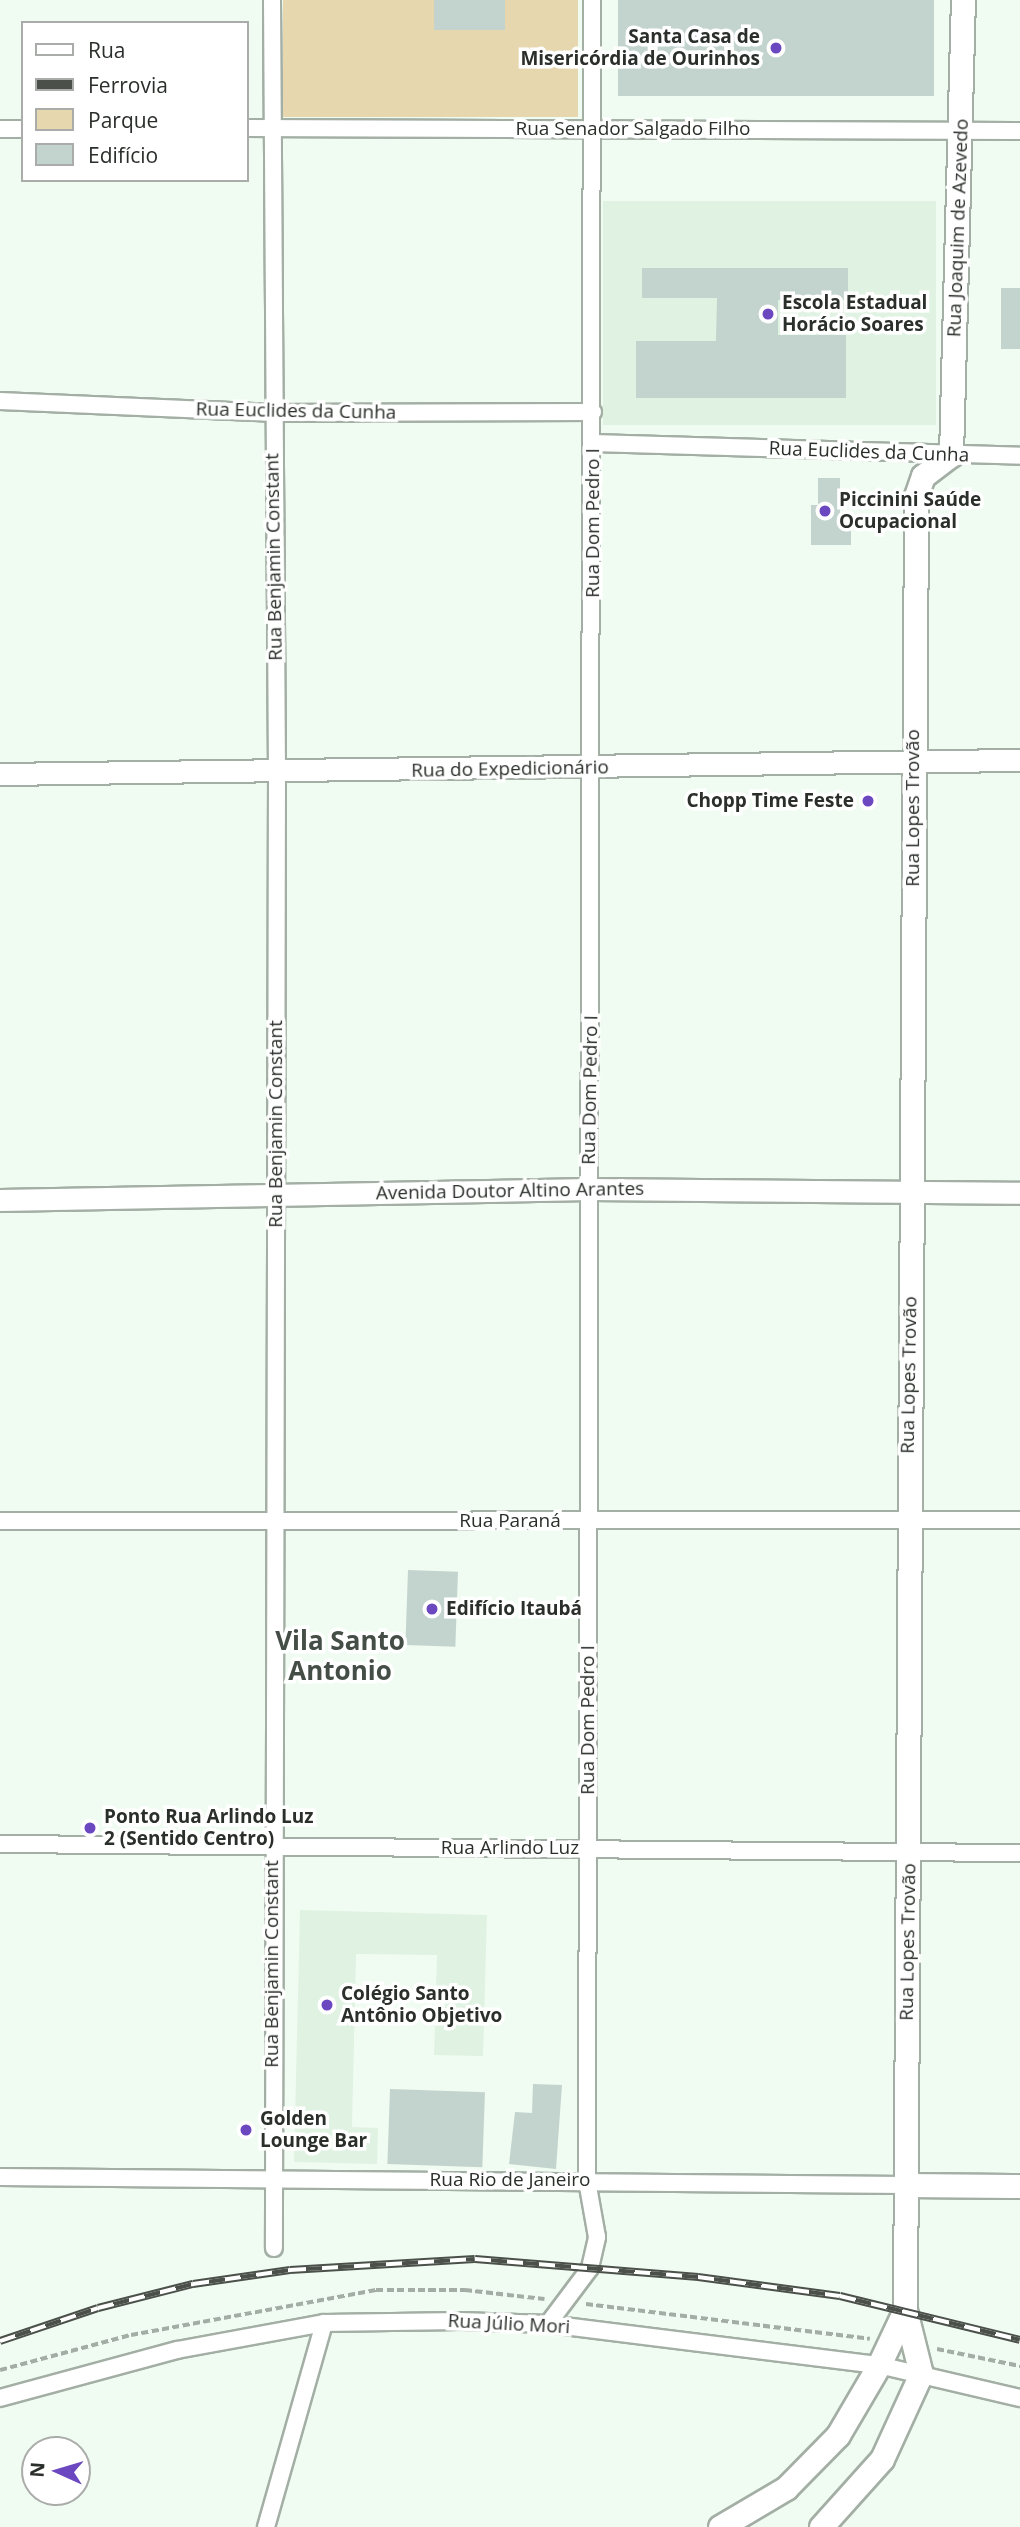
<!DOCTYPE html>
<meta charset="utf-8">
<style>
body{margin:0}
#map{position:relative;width:1020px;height:2527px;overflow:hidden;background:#f0fcf1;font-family:"Open Sans",sans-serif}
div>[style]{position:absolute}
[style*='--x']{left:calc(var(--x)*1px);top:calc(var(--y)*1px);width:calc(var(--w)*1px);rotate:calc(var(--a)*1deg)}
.built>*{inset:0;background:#e0f2e2;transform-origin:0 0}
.green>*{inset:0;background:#e6d7ae;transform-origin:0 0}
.building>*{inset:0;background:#c3d3ce;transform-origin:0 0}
.path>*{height:3.5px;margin-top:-1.75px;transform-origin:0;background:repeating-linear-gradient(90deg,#a4ada5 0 7px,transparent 0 10.5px)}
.roads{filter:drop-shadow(2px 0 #a3aea4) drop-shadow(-2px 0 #a3aea4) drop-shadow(0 2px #a3aea4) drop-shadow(0 -2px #a3aea4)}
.minor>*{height:16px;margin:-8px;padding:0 8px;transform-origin:8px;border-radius:8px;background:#fff}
.tertiary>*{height:21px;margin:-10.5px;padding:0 10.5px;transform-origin:10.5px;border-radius:10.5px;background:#fff}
.secondary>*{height:23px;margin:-11.5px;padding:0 11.5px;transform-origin:11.5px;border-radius:11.5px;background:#fff}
.rail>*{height:8px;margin-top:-4px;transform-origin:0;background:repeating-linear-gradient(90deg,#fff 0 16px,#4b504b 0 32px);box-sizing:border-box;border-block:2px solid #4b504b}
.dots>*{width:19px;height:19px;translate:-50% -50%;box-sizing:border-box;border:4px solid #fff;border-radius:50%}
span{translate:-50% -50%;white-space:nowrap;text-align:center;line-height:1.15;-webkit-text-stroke:7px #fff;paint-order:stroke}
.poi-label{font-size:19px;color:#2b2f2b;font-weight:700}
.right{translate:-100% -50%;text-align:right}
.left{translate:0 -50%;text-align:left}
.street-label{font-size:19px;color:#2b2f2b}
.district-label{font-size:26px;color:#454e46;font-weight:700}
.legend{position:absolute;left:21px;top:21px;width:228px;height:161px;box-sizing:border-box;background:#fff;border:2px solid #aaacaa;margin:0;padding:9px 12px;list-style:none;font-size:21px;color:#2b2f2b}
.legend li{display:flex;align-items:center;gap:14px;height:35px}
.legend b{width:35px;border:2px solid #aaacaa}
.north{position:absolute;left:21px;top:2436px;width:70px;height:70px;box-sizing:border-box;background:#fff;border:2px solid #aaacaa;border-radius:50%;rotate:274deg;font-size:19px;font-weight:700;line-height:28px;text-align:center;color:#2b2f2b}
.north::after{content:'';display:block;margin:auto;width:24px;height:32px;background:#6b47c0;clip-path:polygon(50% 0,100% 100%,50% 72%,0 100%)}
</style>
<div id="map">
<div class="built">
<i style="left:603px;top:201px;width:333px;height:224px"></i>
<i style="clip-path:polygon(300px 1910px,487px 1915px,483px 2056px,434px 2055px,437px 1955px,356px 1954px,352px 2127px,378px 2128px,377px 2164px,294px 2162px)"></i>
</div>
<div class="green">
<i style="left:283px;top:0;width:295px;height:117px"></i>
</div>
<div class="building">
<i style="left:434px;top:0;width:71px;height:30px"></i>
<i style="left:618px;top:0;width:316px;height:96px"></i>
<i style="clip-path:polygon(642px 268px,848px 268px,848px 300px,778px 300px,778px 335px,846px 335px,846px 398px,636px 398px,636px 341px,716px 341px,717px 298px,642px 298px)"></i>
<i style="left:1001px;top:288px;width:19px;height:61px"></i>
<i style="clip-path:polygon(818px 478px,840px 478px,840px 518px,851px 518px,851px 545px,811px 545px,811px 505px,818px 505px)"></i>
<i style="left:408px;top:1570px;width:50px;height:75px;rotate:2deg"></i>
<i style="clip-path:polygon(533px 2084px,562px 2085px,556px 2169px,509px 2164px,515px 2112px,532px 2113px)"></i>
<i style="left:390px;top:2089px;width:95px;height:75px;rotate:2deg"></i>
</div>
<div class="path">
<i style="--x:586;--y:2304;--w:286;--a:7"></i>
<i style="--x:937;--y:2349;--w:85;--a:11.6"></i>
<i style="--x:0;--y:2370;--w:136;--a:-15"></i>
<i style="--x:131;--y:2335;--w:249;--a:-10.4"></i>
<i style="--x:376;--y:2290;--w:89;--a:0"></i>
<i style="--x:465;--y:2290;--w:80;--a:6.5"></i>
</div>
<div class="roads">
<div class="minor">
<i style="--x:272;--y:0;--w:772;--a:89.63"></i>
<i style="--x:277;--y:772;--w:1476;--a:90.12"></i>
<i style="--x:247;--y:128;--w:773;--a:0.22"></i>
<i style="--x:0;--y:129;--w:23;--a:0"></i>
<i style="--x:0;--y:401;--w:272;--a:2.5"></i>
<i style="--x:272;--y:413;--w:321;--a:-0.2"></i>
<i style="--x:593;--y:443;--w:427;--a:1.7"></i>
<i style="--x:0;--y:1521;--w:1020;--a:-0.06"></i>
<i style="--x:0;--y:1844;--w:1020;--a:0.51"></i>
<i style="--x:0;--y:2177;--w:905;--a:0.51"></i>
<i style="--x:548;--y:2324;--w:70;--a:-53.1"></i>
<i style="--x:590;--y:2268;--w:32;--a:-77"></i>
<i style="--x:597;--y:2237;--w:57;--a:-100.1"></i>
<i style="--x:587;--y:2181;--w:2181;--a:-89.87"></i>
<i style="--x:0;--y:2398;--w:183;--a:-15.2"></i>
<i style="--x:177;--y:2350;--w:149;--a:-10.4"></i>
<i style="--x:324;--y:2323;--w:136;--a:-0.8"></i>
<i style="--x:460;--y:2321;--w:88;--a:2"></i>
<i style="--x:548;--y:2324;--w:334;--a:7.1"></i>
<i style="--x:879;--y:2365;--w:145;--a:13.2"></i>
<i style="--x:266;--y:2527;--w:212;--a:-74.1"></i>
</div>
<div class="tertiary">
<i style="--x:0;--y:774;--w:1020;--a:-0.79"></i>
<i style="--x:0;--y:1200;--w:589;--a:-1.07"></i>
<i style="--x:589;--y:1189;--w:431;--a:0.5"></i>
</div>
<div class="secondary">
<i style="--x:905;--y:2185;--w:115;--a:0.5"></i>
<i style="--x:720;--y:2527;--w:77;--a:-30.6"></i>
<i style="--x:786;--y:2488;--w:74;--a:-45.5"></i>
<i style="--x:838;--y:2435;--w:81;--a:-59.6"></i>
<i style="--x:879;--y:2365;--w:61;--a:-64.7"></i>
<i style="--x:821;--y:2527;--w:91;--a:-48.1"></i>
<i style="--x:882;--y:2459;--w:94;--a:-65.4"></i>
<i style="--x:921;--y:2374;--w:66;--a:-104"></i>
<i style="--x:905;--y:2310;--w:1814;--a:-89.65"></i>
<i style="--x:916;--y:496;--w:21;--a:-71"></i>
<i style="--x:923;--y:476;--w:35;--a:-37"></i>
<i style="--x:951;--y:455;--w:455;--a:-88.5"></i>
</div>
</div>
<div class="rail">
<i style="--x:0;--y:2341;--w:103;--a:-18.6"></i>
<i style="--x:98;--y:2308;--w:98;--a:-14.2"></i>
<i style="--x:193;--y:2284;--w:98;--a:-8.2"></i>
<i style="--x:290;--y:2270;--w:185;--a:-3.4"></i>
<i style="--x:475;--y:2259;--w:224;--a:4.6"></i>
<i style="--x:698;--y:2277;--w:143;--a:7.6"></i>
<i style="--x:840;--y:2296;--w:185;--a:13.7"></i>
</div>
<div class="dots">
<i style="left:776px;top:48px;background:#6b47c0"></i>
<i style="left:768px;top:314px;background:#6b47c0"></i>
<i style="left:825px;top:511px;background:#6b47c0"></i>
<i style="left:868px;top:801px;background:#6b47c0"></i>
<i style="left:432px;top:1609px;background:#6b47c0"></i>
<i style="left:90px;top:1828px;background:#6b47c0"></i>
<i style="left:327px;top:2005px;background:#6b47c0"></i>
<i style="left:246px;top:2130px;background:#6b47c0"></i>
</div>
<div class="poi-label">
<span class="right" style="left:760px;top:48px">Santa Casa de<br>Misericórdia de Ourinhos</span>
<span class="left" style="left:782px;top:314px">Escola Estadual<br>Horácio Soares</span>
<span class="left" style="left:839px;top:511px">Piccinini Saúde<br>Ocupacional</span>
<span class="right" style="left:854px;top:801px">Chopp Time Feste</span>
<span class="left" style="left:446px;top:1609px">Edifício Itaubá</span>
<span class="left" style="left:104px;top:1828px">Ponto Rua Arlindo Luz<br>2 (Sentido Centro)</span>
<span class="left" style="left:341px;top:2005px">Colégio Santo<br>Antônio Objetivo</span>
<span class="left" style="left:260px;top:2130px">Golden<br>Lounge Bar</span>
</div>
<div class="street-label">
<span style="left:633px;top:129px">Rua Senador Salgado Filho</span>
<span style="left:958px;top:228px;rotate:-88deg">Rua Joaquim de Azevedo</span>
<span style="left:296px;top:411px;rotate:1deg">Rua Euclides da Cunha</span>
<span style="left:869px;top:452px;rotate:2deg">Rua Euclides da Cunha</span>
<span style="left:593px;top:523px;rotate:-90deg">Rua Dom Pedro I</span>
<span style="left:274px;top:557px;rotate:-91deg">Rua Benjamin Constant</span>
<span style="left:510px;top:769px;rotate:-1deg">Rua do Expedicionário</span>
<span style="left:913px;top:808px;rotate:-90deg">Rua Lopes Trovão</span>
<span style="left:590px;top:1090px;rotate:-89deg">Rua Dom Pedro I</span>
<span style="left:276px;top:1124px;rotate:-90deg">Rua Benjamin Constant</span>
<span style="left:510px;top:1191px;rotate:-1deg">Avenida Doutor Altino Arantes</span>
<span style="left:909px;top:1375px;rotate:-89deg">Rua Lopes Trovão</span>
<span style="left:510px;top:1521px">Rua Paraná</span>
<span style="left:588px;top:1720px;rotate:-90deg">Rua Dom Pedro I</span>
<span style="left:510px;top:1848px">Rua Arlindo Luz</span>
<span style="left:908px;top:1942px;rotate:-89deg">Rua Lopes Trovão</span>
<span style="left:272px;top:1964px;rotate:-90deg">Rua Benjamin Constant</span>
<span style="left:510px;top:2180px">Rua Rio de Janeiro</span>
<span style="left:509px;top:2324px;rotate:3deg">Rua Júlio Mori</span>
</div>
<div class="district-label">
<span style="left:340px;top:1656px">Vila Santo<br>Antonio</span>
</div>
<ul class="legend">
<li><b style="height:9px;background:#fff"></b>Rua</li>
<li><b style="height:9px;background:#4b504b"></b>Ferrovia</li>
<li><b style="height:19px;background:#e6d7ae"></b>Parque</li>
<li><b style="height:19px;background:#c3d3ce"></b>Edifício</li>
</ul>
<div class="north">N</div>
</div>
